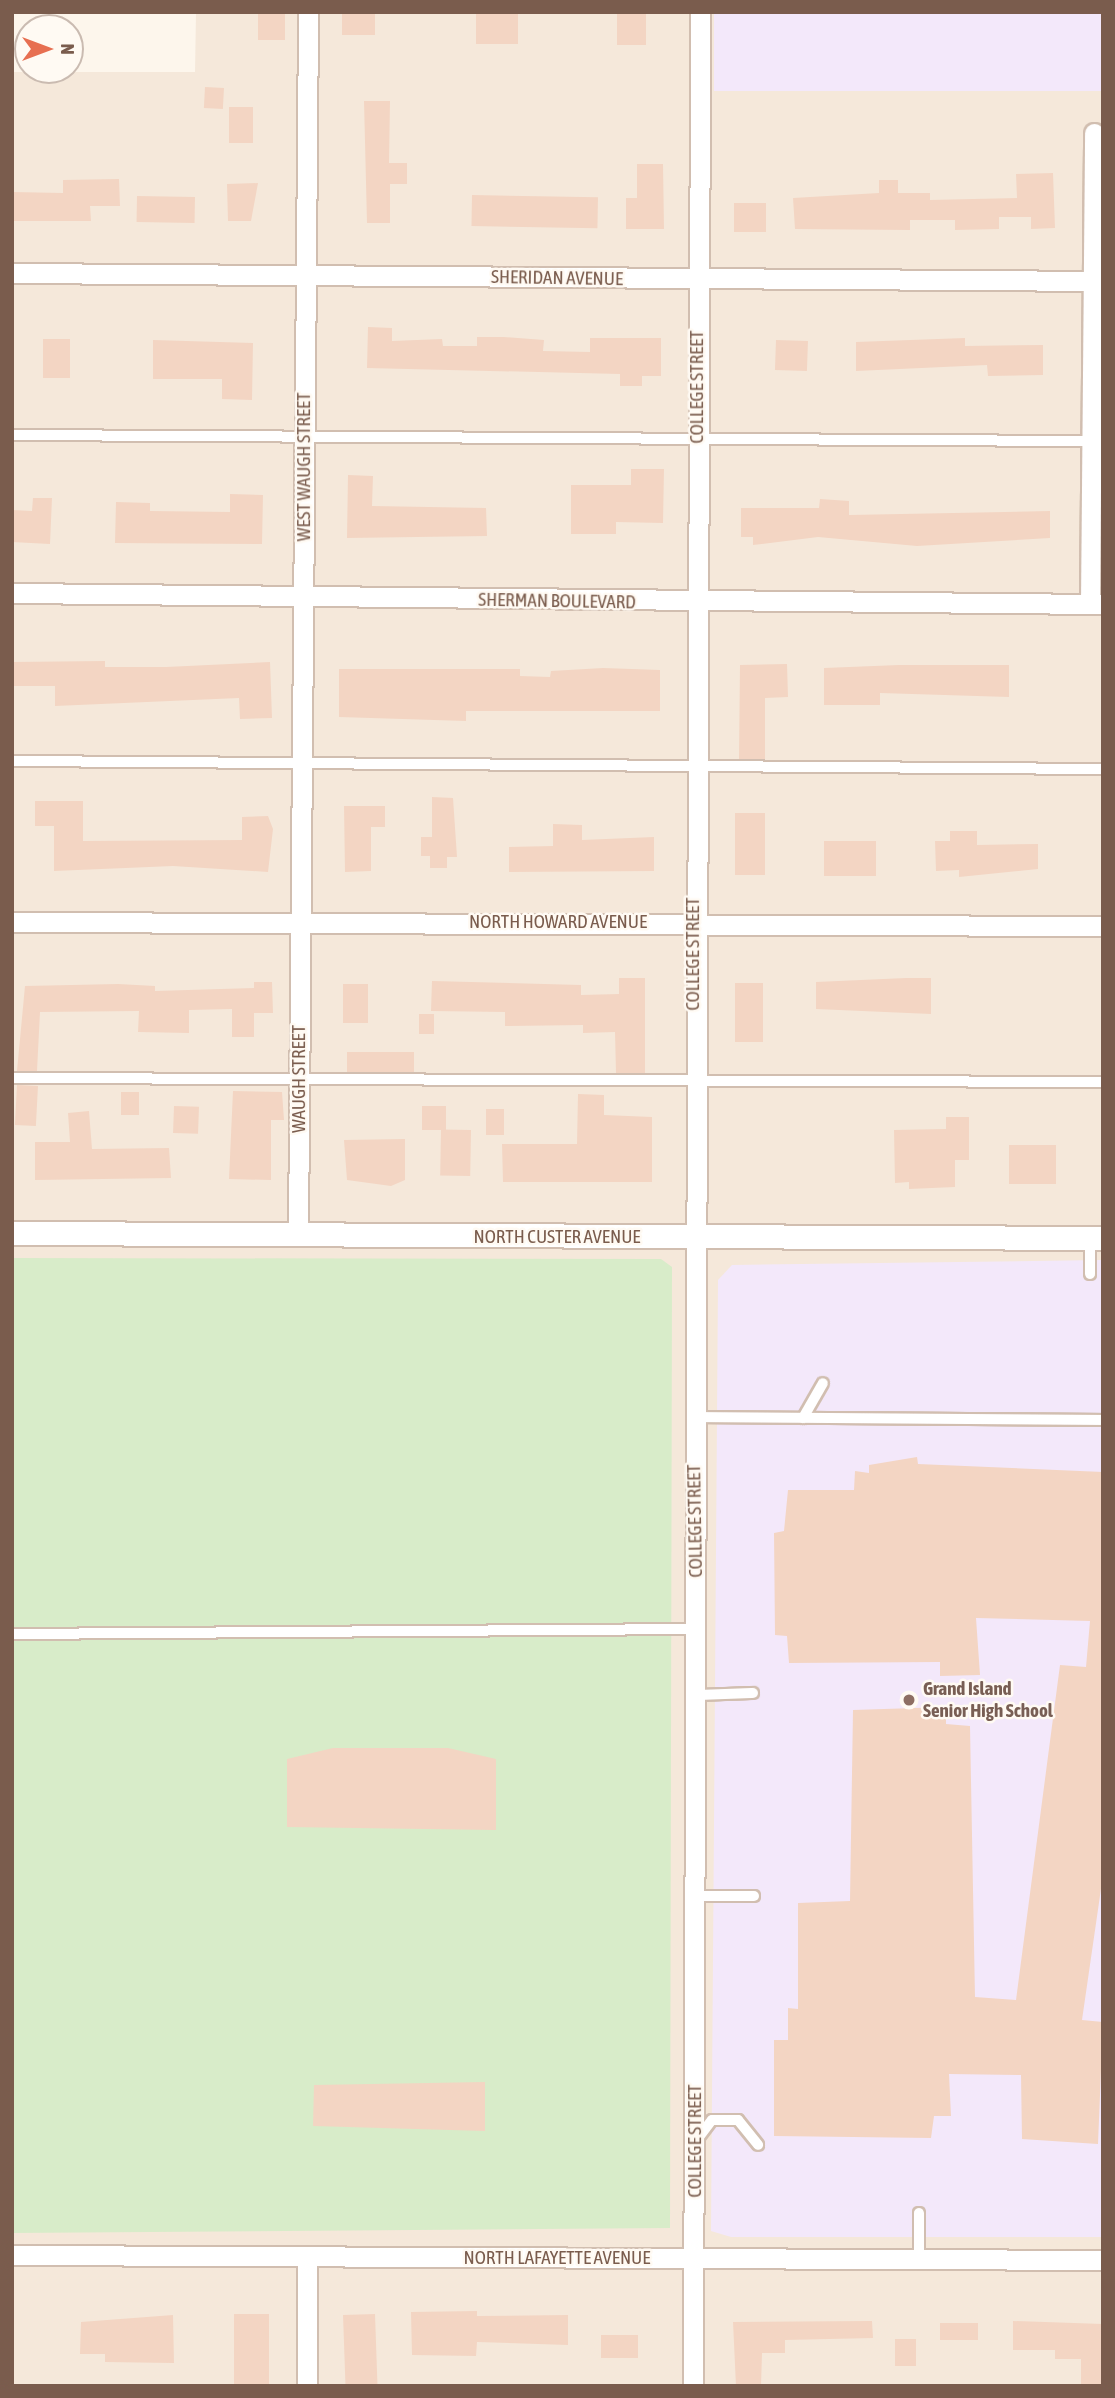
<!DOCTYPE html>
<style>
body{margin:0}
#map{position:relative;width:1115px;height:2398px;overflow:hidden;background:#fdf6ec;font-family:"Asap Condensed",sans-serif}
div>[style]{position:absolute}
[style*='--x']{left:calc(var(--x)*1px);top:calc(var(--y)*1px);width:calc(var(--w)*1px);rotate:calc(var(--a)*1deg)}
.residential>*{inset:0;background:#f5e8da}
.education>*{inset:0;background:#f3e8fa;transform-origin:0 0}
.green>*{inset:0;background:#d8ecc9}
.building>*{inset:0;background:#f3d5c3;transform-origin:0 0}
.roads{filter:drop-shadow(2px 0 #d1beb0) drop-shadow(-2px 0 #d1beb0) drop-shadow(0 2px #d1beb0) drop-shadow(0 -2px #d1beb0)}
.service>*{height:10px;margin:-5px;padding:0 5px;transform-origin:5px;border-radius:5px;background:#fff}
.minor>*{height:19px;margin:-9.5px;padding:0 9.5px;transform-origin:9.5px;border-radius:9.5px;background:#fff}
.tertiary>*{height:23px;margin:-11.5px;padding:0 11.5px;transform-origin:11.5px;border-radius:11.5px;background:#fff}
.dots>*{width:19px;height:19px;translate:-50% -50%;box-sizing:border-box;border:4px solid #fffaf3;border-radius:50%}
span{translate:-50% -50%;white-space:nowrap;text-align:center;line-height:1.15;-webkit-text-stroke:5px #fffaf3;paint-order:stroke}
.street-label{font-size:19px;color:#7a5c4d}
.education-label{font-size:19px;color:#785e54;font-weight:700}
.left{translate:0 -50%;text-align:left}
.frame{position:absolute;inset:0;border:14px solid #7a5c4d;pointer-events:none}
.north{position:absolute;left:14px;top:14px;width:70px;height:70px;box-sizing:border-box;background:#fffaf3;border:2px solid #cabbb1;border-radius:50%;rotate:90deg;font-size:19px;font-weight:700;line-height:28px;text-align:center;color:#7a5c4d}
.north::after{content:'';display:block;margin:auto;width:24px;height:32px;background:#e76f51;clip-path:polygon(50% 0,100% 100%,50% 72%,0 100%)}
</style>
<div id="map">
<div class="residential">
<i style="clip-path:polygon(196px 12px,1103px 12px,1103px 2386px,12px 2386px,12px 72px,195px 72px)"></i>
</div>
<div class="education">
<i style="left:714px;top:12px;width:389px;height:79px"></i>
<i style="clip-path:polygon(1103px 1260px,1103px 2237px,731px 2237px,711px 2231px,718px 1280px,732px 1265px)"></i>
</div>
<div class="green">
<i style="clip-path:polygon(12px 1258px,661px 1259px,672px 1267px,670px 2228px,12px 2233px)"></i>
</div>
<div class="building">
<i style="left:258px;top:12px;width:27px;height:28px"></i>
<i style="left:342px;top:12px;width:33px;height:23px"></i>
<i style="left:476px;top:12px;width:42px;height:32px"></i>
<i style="left:617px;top:12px;width:29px;height:33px"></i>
<i style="left:205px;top:87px;width:19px;height:21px;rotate:3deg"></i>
<i style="clip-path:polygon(364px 101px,390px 101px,389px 163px,407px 163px,407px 184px,390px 184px,390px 223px,367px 223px)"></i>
<i style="left:229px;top:107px;width:24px;height:36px"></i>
<i style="clip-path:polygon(637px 164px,663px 164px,664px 229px,626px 229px,626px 198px,637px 198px)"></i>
<i style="clip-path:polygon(1053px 173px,1055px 228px,1031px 229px,1031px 217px,999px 217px,999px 229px,955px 230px,955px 220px,910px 220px,910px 230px,795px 229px,793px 198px,879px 193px,879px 180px,898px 180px,898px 193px,930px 193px,930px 200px,1017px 198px,1016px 174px)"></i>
<i style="clip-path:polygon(119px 179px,120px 206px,90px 206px,91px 221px,12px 221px,12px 192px,63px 193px,63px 180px)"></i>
<i style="clip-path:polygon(258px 183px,251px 221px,228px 221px,227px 184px)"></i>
<i style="left:472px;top:195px;width:126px;height:31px;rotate:1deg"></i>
<i style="left:137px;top:196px;width:58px;height:26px;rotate:1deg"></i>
<i style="left:734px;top:203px;width:32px;height:29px"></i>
<i style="clip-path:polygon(368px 327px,392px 328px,392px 341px,442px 339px,443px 346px,477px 346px,477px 337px,504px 337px,544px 340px,543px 351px,590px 352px,590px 338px,661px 338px,661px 376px,642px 376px,642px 386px,620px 386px,620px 374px,367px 368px)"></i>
<i style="clip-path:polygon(965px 338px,965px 346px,1043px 345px,1043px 375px,988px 376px,987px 365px,856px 371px,856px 342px)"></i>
<i style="left:43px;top:339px;width:27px;height:39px"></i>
<i style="clip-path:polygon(153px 340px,253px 343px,252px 400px,222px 399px,222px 379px,153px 379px)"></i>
<i style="left:776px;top:340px;width:32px;height:30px;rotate:2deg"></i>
<i style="clip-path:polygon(631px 469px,664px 469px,663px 523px,616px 522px,616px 534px,571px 534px,571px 485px,631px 485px)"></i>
<i style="clip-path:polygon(348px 475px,373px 476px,372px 506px,486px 508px,487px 536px,347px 538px)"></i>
<i style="clip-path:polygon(230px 494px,263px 495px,262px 544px,115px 543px,116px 502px,150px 503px,150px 511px,230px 512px)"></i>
<i style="clip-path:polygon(33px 498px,52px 498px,50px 544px,12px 542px,12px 510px,32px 511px)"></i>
<i style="clip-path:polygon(820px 499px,849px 501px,849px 515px,1050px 511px,1050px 538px,917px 546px,818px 537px,753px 545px,753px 537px,741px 537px,741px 508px,819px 508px)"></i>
<i style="clip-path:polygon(105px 661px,105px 667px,166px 667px,270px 662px,272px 718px,240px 719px,239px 698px,55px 706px,55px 686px,12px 686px,12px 662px)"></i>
<i style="clip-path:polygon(787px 664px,788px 697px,765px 698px,765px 759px,739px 759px,740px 665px)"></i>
<i style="clip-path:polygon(899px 665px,1009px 665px,1009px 697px,880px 693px,880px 705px,824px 705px,824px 668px)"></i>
<i style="clip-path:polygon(603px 668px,660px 670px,660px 711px,466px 711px,466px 721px,339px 717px,339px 669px,520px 669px,520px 676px,550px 677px,551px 671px)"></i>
<i style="clip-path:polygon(432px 797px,453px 798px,457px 857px,447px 857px,447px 868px,430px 868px,430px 856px,421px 856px,421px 837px,432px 837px)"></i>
<i style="clip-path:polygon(35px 801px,83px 801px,83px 841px,242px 840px,242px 817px,268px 816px,273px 829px,268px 872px,173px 866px,54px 871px,54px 826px,35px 826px)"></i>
<i style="clip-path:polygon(344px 806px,385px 806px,385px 827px,371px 827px,371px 871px,345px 872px)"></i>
<i style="left:735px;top:813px;width:30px;height:62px"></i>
<i style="clip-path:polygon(553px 824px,582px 825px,582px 840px,654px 837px,654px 871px,509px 872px,509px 847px,553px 846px)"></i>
<i style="clip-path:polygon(950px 831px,977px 831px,977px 845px,1038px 844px,1038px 869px,959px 877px,959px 870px,936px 871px,935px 841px,950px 841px)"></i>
<i style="left:824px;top:841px;width:52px;height:35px"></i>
<i style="clip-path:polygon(619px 978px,645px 978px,645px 1073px,616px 1073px,615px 1032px,583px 1033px,583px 1025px,505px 1026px,505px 1012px,431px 1011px,432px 981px,581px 985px,581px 995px,619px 994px)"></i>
<i style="clip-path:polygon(906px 978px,931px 978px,931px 1014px,816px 1009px,816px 982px)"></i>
<i style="clip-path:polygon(254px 982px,272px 982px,273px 1013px,254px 1013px,254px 1037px,232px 1037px,232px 1009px,189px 1010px,189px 1033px,138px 1032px,139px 1011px,40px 1012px,37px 1071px,17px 1071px,25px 986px,118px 984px,155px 986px,155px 991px,254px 988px)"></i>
<i style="left:735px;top:983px;width:28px;height:59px"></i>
<i style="left:343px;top:984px;width:25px;height:39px"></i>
<i style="left:419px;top:1014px;width:15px;height:20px"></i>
<i style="left:414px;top:1052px;width:20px;height:67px;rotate:90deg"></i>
<i style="left:17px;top:1085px;width:21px;height:40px;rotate:3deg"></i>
<i style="clip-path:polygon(233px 1091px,282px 1092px,284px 1120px,271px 1120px,271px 1180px,229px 1179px)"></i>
<i style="left:121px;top:1092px;width:18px;height:23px"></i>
<i style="clip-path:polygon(578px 1094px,604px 1095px,604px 1115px,652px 1117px,652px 1182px,503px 1182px,502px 1144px,577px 1144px)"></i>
<i style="left:174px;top:1106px;width:25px;height:27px;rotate:2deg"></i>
<i style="left:422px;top:1106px;width:24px;height:24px"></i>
<i style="left:486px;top:1109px;width:18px;height:26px"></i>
<i style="clip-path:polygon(89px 1111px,92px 1149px,169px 1148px,171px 1178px,35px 1180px,35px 1142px,70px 1142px,68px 1113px)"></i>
<i style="clip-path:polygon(946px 1117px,969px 1117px,969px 1160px,955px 1160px,955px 1187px,909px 1189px,909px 1182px,895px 1183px,894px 1130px,946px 1129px)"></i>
<i style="left:471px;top:1130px;width:46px;height:30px;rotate:91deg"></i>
<i style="clip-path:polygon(405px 1139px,405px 1180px,391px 1186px,347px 1180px,344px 1140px)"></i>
<i style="left:1009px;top:1145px;width:47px;height:39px"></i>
<i style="clip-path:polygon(917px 1457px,918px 1464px,1103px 1472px,1103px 1875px,1082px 2020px,1103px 2022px,1098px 2144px,1022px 2139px,1021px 2075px,949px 2074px,951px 2116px,934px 2116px,931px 2138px,774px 2136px,774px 2040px,788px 2040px,788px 2008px,798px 2009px,798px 1903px,850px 1901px,853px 1710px,946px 1707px,946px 1724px,970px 1726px,975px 1997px,1016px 2000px,1060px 1665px,1086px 1667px,1090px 1621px,976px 1618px,980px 1675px,940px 1676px,940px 1662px,789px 1663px,787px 1636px,775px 1635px,774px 1533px,784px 1531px,788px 1490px,854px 1490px,855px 1471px,869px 1473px,869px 1465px)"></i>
<i style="clip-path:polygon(333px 1748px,448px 1748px,496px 1759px,496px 1830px,287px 1827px,287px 1759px)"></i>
<i style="clip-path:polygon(485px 2082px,485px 2131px,313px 2126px,314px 2085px)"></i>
<i style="clip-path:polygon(477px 2311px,477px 2316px,568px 2315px,568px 2345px,477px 2342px,476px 2356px,412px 2355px,411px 2312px)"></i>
<i style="left:234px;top:2314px;width:35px;height:72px"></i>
<i style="left:375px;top:2314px;width:72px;height:32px;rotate:88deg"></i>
<i style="clip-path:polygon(173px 2315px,174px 2363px,105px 2362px,105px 2354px,80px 2354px,81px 2322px)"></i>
<i style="clip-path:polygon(872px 2321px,873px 2338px,785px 2340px,785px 2353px,762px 2353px,761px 2386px,736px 2386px,733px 2322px)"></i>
<i style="clip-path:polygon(1013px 2321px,1103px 2324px,1103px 2386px,1081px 2386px,1081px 2359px,1055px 2359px,1055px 2350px,1013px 2350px)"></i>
<i style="left:940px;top:2323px;width:38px;height:17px"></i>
<i style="left:601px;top:2335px;width:37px;height:23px"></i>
<i style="left:895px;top:2339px;width:21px;height:27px"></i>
</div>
<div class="roads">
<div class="service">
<i style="--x:12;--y:435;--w:1091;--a:0.32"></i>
<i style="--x:12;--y:761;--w:1091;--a:0.42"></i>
<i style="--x:12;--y:1078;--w:1091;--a:0.21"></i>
<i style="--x:1090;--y:1238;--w:36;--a:90"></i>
<i style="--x:694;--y:1417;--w:409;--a:0.4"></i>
<i style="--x:803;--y:1418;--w:40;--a:-60.3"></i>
<i style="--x:12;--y:1634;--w:685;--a:-0.42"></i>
<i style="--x:697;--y:1695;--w:56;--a:-2"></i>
<i style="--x:694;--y:1896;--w:60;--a:0"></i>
<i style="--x:696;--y:2141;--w:26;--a:-53"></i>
<i style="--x:712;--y:2120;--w:26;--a:0"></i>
<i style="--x:738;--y:2120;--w:32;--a:51"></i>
<i style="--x:919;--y:2259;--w:46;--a:-90"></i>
</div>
<div class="minor">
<i style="--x:12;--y:273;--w:1091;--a:0.42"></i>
<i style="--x:12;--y:593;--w:1091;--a:0.58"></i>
<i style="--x:1090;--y:604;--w:471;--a:-89.5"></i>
<i style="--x:12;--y:922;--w:1091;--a:0.21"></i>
<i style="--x:298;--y:1236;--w:1224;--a:-89.53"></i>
<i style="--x:12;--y:2255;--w:1091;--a:0.26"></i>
<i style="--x:307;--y:2256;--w:130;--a:90"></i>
<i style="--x:693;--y:2386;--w:2374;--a:-89.83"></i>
</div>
<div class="tertiary">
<i style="--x:12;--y:1233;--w:1091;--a:0.26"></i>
</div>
</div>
<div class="dots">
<i style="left:909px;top:1700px;background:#8d6e63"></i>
</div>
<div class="street-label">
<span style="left:557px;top:278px;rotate:1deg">SHERIDAN AVENUE</span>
<span style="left:697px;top:387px;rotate:-90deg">COLLEGE STREET</span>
<span style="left:304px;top:467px;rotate:-90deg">WEST WAUGH STREET</span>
<span style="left:557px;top:601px;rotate:1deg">SHERMAN BOULEVARD</span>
<span style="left:558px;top:922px">NORTH HOWARD AVENUE</span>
<span style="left:693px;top:954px;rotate:-90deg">COLLEGE STREET</span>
<span style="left:299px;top:1079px;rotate:-90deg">WAUGH STREET</span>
<span style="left:557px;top:1237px">NORTH CUSTER AVENUE</span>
<span style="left:695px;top:1521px;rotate:-91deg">COLLEGE STREET</span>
<span style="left:695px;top:2141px;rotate:-90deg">COLLEGE STREET</span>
<span style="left:557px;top:2258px">NORTH LAFAYETTE AVENUE</span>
</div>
<div class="education-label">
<span class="left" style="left:923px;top:1700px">Grand Island<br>Senior High School</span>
</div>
<div class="frame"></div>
<div class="north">N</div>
</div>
